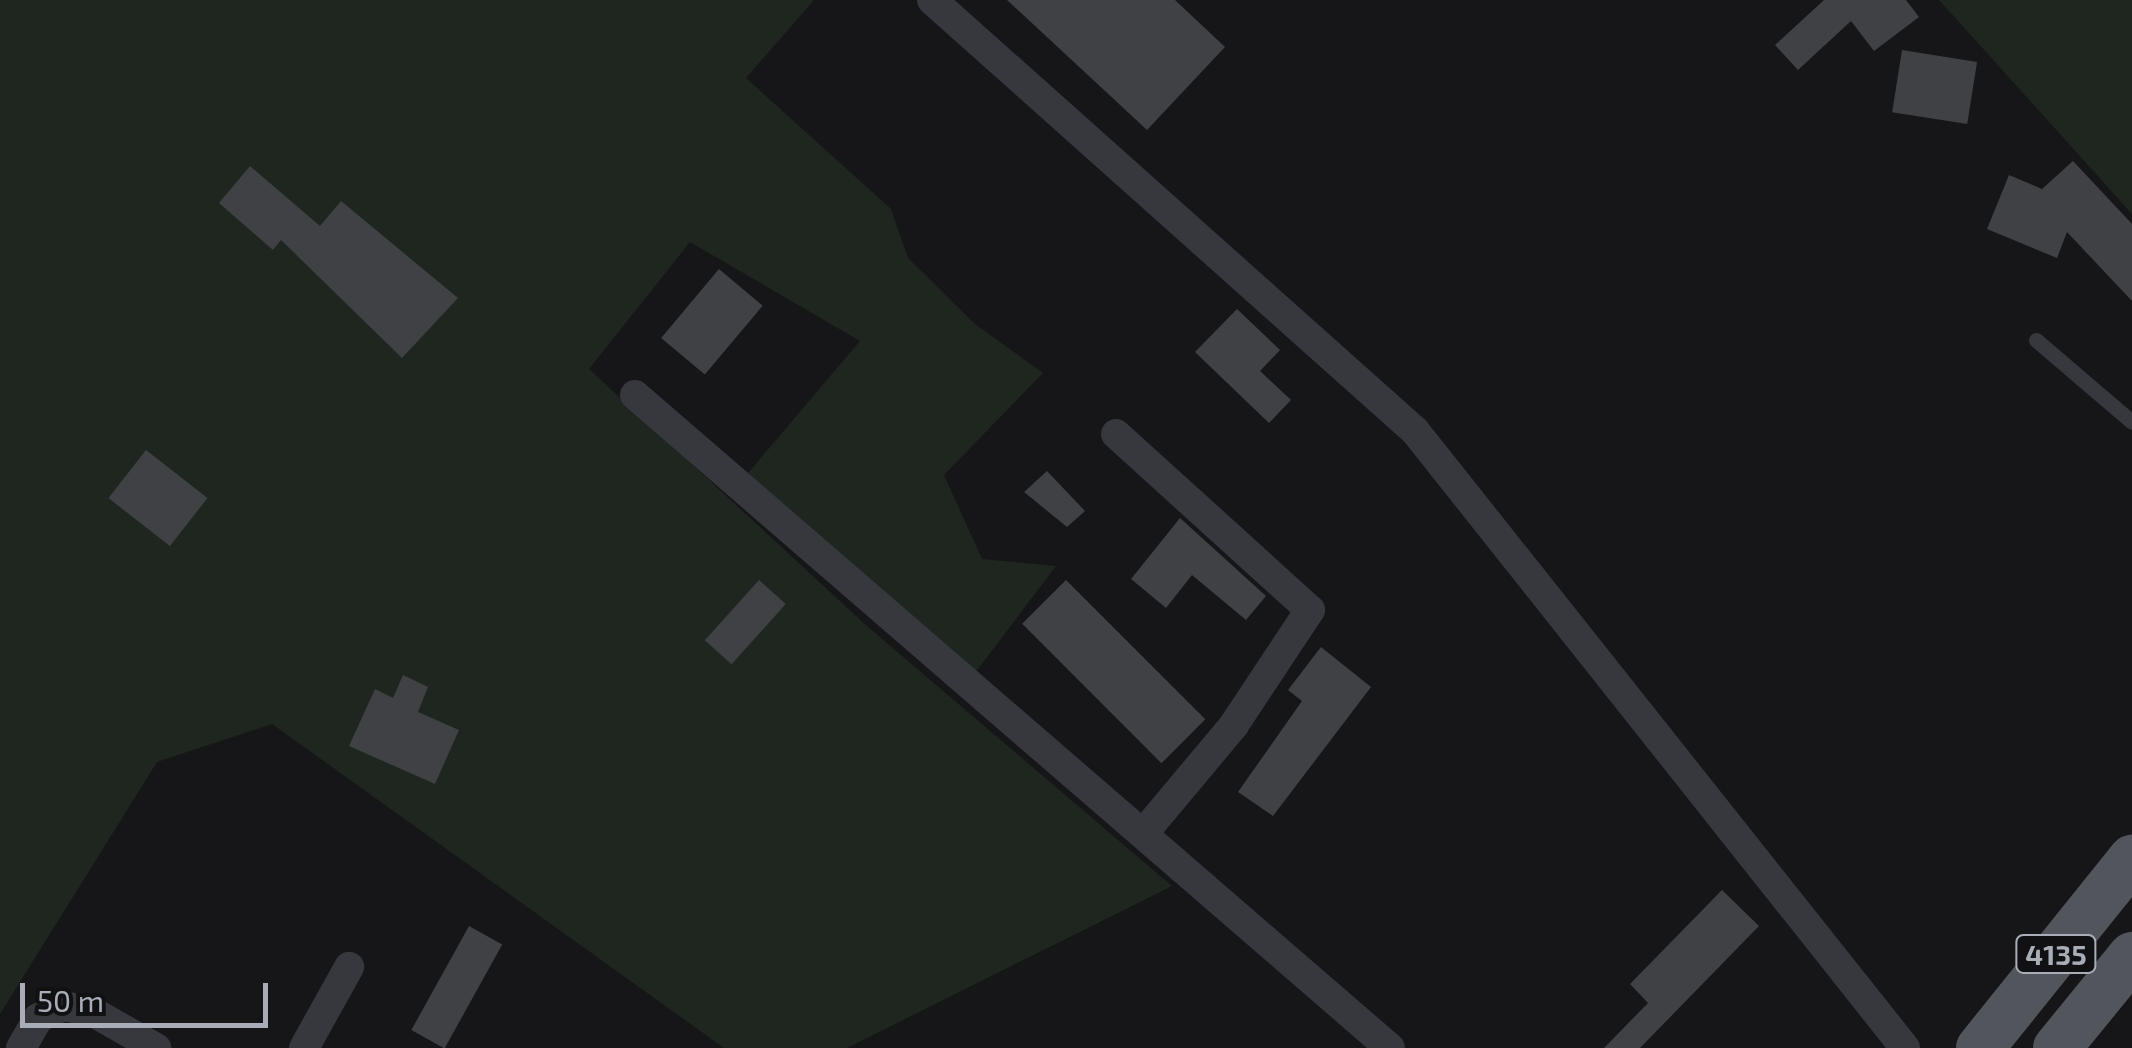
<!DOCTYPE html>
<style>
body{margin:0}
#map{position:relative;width:2132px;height:1048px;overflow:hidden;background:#161618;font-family:"Exo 2",sans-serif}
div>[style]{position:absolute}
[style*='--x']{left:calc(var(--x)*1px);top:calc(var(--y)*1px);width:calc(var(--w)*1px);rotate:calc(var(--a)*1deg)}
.green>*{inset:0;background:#1e261f}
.building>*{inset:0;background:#404145;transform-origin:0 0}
.lane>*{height:15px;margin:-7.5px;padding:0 7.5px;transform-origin:7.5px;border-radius:7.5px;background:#37383d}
.street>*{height:30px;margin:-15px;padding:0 15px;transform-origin:15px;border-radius:15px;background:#37383d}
.primary>*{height:48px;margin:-24px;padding:0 24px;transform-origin:24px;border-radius:24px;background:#53555c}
span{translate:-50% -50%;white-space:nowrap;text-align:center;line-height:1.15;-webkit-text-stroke:10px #111113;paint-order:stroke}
.shield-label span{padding:2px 8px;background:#111113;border:2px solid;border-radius:8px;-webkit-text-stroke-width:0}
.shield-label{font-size:28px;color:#a8adb8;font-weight:700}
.scale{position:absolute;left:20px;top:983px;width:248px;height:45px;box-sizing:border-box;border:5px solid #a8adb8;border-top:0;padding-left:12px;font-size:30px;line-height:35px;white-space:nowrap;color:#a8adb8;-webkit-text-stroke:8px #111113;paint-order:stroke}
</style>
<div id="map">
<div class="green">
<i style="clip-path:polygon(0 0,814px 0,746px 78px,891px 209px,908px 258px,975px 324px,1043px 373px,944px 475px,982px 559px,1056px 566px,975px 673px,743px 479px,860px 341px,690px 242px,589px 369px,868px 627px,1172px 886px,847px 1048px,724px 1048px,272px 724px,157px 762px,0 1014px)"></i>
<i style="clip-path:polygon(1939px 0,2132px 0,2132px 214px)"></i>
</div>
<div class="building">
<i style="clip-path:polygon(1007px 0,1175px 0,1225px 47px,1147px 130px)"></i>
<i style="clip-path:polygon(1824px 0,1906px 0,1919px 17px,1874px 51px,1851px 21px,1798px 70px,1775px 45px)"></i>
<i style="left:1902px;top:50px;width:76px;height:63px;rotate:9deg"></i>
<i style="clip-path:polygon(2073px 161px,2132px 224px,2132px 301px,2067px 232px,2057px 258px,1987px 229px,2009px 175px,2042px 189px)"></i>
<i style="clip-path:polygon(250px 166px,320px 226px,341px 201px,458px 298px,402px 358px,281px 240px,273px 250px,219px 203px)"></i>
<i style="left:719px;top:269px;width:57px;height:90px;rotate:40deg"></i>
<i style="clip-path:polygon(1237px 309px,1280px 350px,1260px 371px,1291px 400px,1269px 423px,1195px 352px)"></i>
<i style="left:146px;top:450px;width:78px;height:61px;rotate:38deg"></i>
<i style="clip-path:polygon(1047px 471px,1085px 511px,1067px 527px,1024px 492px)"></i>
<i style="clip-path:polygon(1180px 518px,1266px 596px,1246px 620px,1192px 575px,1166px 608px,1131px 579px)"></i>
<i style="left:759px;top:580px;width:36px;height:81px;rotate:42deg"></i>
<i style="left:1066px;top:580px;width:197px;height:62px;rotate:45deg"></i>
<i style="clip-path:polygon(1321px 647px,1371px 687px,1273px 816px,1238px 792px,1302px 701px,1288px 690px)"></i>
<i style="clip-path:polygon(403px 675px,428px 687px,418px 712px,459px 730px,435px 784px,349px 746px,375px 689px,393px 698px)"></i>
<i style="clip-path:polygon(1722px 890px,1759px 926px,1640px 1048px,1604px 1048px,1648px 1003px,1630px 984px)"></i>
<i style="left:469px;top:926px;width:38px;height:119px;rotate:29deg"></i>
</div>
<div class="lane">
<i style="--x:2036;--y:340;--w:126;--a:40.5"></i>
</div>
<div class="street">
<i style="--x:932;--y:0;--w:647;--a:41.74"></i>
<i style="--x:1415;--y:431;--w:788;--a:51.54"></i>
<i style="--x:635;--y:395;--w:998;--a:40.86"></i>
<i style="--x:1116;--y:434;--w:262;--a:42.2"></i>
<i style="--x:1310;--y:610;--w:138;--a:123.5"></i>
<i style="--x:1234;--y:725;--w:142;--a:129.9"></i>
<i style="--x:21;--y:1048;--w:34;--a:-60"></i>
<i style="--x:38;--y:1018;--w:29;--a:-25"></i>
<i style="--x:64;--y:1006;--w:30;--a:12"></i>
<i style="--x:93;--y:1012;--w:73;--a:29.7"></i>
<i style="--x:304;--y:1048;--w:93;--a:-60.9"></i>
</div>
<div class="primary">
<i style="--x:1980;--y:1048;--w:243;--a:-51.2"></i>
<i style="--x:2057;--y:1048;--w:119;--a:-50.8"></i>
</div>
<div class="shield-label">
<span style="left:2056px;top:954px">4135</span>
</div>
<div class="scale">50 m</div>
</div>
